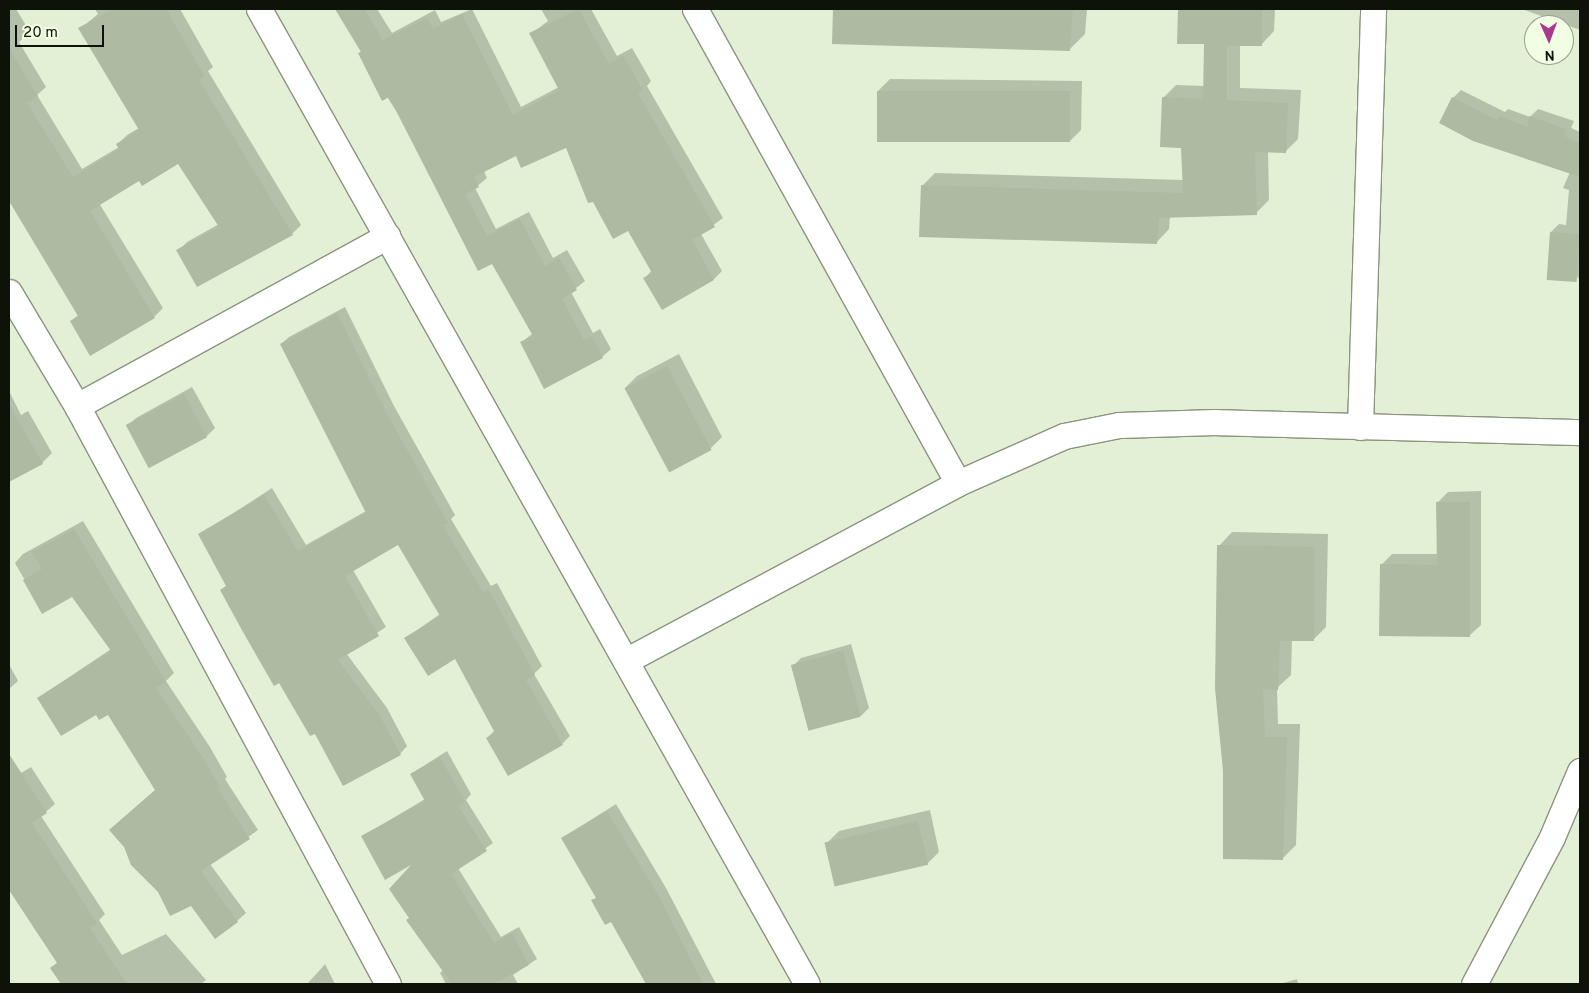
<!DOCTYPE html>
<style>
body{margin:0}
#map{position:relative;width:1589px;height:993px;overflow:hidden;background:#e3f0d6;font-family:Overpass,sans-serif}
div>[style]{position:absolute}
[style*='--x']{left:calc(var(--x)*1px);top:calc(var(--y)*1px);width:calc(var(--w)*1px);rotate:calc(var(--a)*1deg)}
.shadow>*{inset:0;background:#0003}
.building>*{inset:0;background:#aebaa1;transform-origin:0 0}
.roads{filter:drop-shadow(1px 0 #89957d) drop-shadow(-1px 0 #89957d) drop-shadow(0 1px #89957d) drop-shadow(0 -1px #89957d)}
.street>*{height:25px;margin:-12.5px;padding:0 12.5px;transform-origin:12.5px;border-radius:12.5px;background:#fff}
span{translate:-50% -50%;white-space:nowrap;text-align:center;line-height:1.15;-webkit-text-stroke:4.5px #f1fee3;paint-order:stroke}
.frame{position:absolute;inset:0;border:10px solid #0e1209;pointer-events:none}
.north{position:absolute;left:1524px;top:15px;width:50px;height:50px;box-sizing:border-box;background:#f1fee3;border:1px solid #96a08c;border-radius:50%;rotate:178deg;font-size:14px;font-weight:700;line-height:20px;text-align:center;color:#0e1209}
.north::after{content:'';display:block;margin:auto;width:18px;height:22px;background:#ab3790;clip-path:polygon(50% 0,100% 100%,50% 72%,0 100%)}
.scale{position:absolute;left:15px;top:25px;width:89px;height:22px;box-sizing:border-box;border:2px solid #0e1209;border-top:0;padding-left:6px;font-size:15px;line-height:18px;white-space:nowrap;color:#0e1209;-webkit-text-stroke:4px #f1fee3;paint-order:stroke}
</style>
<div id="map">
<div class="shadow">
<i style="clip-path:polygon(9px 9px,16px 9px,30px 32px,19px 42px,46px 87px,37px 95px,82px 169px,119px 147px,118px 144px,127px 135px,139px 128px,80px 29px,98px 14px,95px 9px,180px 9px,213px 67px,208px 71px,301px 225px,292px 234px,178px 251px,187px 242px,219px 224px,179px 162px,139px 179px,99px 203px,163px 308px,154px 317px,72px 321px,78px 315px,9px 189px)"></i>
<i style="clip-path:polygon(337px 9px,377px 9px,392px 33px,435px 10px,441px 22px,472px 9px,521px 107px,559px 87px,531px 34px,548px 21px,541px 9px,591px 9px,617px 56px,632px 48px,651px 81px,647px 86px,723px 218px,701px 234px,722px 271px,714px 279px,662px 308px,645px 278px,652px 270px,629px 229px,566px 147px,516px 155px,484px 171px,487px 178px,475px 188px,496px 229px,529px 212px,553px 258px,567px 250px,585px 281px,571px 292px,593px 333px,600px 329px,611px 349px,602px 357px,522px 342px,533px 333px,493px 262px,359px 53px,362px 51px)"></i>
<i style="clip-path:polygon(834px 9px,1087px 9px,1085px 34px,1069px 50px,834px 43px)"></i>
<i style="clip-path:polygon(1179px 9px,1275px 9px,1274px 31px,1261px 45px,1240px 44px,1240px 88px,1301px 90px,1298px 139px,1285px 152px,1268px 151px,1269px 200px,1256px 213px,1170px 216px,1169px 229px,1156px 243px,922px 186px,935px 173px,1183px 180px,1182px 147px,1163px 98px,1176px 85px,1205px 86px,1205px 43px,1179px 43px)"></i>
<i style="clip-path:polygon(1522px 9px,1580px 9px,1580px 30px)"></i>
<i style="clip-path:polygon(890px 79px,1082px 81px,1081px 130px,1069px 142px,878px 91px)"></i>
<i style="clip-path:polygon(1461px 90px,1505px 112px,1508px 109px,1530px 117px,1538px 109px,1574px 121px,1571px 128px,1580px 132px,1580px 281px,1551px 232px,1559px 224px,1566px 225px,1569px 190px,1563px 188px,1570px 172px,1453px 98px)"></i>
<i style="clip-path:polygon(345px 307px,394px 406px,455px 515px,451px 519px,491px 586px,497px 583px,542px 666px,534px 674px,570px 736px,562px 744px,487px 738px,495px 730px,456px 658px,406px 638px,440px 614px,398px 544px,353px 570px,386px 627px,346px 653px,387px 708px,407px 746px,400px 754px,315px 732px,222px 590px,227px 585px,200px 535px,272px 488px,306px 545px,366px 511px,281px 344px,289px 337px)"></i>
<i style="clip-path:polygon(679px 354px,722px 437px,710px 449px,669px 470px,625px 388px,637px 376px)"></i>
<i style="clip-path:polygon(192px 387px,215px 428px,207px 436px,150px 466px,128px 426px,136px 418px)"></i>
<i style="clip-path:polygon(9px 391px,21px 415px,28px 411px,52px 453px,42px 463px,9px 481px)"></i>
<i style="clip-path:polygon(1481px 491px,1481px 625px,1469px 636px,1381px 565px,1392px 554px,1438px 554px,1437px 503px,1448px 492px)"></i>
<i style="clip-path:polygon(83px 521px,174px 673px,166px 681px,210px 747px,227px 777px,225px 779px,258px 830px,210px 864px,246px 913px,237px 921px,191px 905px,157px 790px,108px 713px,38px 698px,111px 649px,72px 595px,43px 612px,15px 563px,23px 554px)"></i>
<i style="clip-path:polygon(1232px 532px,1328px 534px,1326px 627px,1313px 640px,1292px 640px,1291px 675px,1277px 688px,1278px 724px,1300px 724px,1296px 845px,1283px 858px,1225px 771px,1219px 546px)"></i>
<i style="clip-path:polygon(851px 644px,869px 708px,861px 716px,793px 666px,801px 658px)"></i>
<i style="clip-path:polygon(9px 664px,18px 681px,9px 689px)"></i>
<i style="clip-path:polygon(447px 751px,471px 794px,466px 800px,493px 843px,458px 868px,501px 937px,519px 927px,537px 959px,513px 975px,518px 984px,446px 984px,440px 973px,443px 970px,416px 862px,363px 836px,425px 799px,411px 774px)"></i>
<i style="clip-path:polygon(9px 754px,21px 773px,31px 767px,55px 804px,41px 816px,105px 914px,99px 920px,122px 955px,166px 934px,206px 980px,201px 984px,62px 984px,52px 968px,58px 962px,9px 887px)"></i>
<i style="clip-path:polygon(616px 804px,666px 888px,716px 984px,646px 984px,612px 920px,593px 901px,597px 897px,562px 838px)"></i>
<i style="clip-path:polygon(930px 810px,939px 852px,927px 864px,827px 843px,839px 831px)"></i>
<i style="clip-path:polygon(325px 964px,335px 984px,307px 984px,319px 971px)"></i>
<i style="clip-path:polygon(1297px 979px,1298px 984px,1280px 984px)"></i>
</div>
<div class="building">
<i style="clip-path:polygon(113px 9px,166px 9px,205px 77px,199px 80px,293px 235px,197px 287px,176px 250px,219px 227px,178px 164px,142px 186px,139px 181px,90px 211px,155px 318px,90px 356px,70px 321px,78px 316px,9px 201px,9px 48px,38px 96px,27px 103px,73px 177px,119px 149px,116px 144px,139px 130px,78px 28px)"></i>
<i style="clip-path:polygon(335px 9px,364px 9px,383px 40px,427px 18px,433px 29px,462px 14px,513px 115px,559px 90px,529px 33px,579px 9px,609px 64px,623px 55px,643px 91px,638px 93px,715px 227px,692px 240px,714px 280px,662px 310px,643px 278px,652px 273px,628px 231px,613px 239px,593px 202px,588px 203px,566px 148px,521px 168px,516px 156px,474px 177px,479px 187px,465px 194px,487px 236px,520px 219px,545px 266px,559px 258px,577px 290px,562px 299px,584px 340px,592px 336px,603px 358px,544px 389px,520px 342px,533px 336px,492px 264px,478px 271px,389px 97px,382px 101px,358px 53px,361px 52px)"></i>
<i style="clip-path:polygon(833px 9px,1073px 9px,1070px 51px,832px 44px)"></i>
<i style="clip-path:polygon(1178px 9px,1262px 9px,1262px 46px,1227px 46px,1227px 100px,1288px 103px,1286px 153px,1255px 152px,1257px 215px,1159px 218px,1157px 244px,919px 237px,921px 185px,1183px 193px,1181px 148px,1160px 147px,1162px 97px,1203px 99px,1204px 44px,1177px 44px)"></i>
<i style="left:877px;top:91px;width:193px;height:51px"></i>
<i style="clip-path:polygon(1452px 97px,1497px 120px,1499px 116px,1528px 127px,1529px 116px,1566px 129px,1564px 136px,1580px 143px,1580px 177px,1473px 141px,1439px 123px)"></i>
<i style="left:1550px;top:232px;width:30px;height:48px;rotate:4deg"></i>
<i style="clip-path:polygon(337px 313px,387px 414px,448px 523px,443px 526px,483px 592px,489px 590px,535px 675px,526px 680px,563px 745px,508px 776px,486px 738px,495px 733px,455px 659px,428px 676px,404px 638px,440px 616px,398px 545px,345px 576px,379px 636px,338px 660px,380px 716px,401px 755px,343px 786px,315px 734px,310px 736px,279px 683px,274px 686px,243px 632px,220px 590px,226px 586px,198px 534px,264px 495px,298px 551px,366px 513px,280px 344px)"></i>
<i style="left:667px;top:366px;width:95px;height:48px;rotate:62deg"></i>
<i style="left:184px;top:394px;width:49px;height:66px;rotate:62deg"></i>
<i style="clip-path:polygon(9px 404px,43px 464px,9px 482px)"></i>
<i style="clip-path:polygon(1436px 502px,1470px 502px,1470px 637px,1379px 636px,1380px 564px,1437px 565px)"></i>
<i style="clip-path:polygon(74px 529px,166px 682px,156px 688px,202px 756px,220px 787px,217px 788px,250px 839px,201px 871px,238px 922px,215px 939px,191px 906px,170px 916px,158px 892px,131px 865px,124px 847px,109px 830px,155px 790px,108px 715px,99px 720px,96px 715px,61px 736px,37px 698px,111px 651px,72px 597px,42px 614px,23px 580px,42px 569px,32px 552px)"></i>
<i style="clip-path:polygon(1217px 545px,1315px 547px,1314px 641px,1280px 641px,1278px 690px,1263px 689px,1265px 737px,1287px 737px,1283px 860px,1223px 859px,1223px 771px,1215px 688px)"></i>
<i style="left:843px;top:651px;width:68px;height:54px;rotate:75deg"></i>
<i style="clip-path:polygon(9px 754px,47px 813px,32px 823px,97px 923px,90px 928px,127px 984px,61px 984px,50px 968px,57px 963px,9px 890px)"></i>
<i style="clip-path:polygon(440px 757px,465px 802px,458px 806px,487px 851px,451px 874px,494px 943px,512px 933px,529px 965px,493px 984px,452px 984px,406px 920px,409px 918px,389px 889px,411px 865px,385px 880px,361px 836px,425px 801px,410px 774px)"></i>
<i style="clip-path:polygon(607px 811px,659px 896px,703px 984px,646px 984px,611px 922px,605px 925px,591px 900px,596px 898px,561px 838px)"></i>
<i style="left:918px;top:821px;width:45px;height:96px;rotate:77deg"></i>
</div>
<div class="roads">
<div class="street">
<i style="--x:259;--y:9;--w:1118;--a:60.66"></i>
<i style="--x:695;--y:9;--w:542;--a:60.98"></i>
<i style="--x:9;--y:292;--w:133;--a:59.2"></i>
<i style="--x:77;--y:406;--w:656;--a:61.72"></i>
<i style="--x:77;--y:406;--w:354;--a:-28.7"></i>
<i style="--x:1360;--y:427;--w:418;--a:-88.2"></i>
<i style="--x:627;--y:660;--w:375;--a:-28.1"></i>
<i style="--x:958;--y:483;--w:116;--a:-23.9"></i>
<i style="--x:1064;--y:436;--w:56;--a:-11.3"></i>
<i style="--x:1119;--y:425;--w:96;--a:-1.8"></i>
<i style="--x:1215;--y:422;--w:365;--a:1.6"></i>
<i style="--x:1474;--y:984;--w:166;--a:-62"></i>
<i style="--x:1552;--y:837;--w:72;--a:-67"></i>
</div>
</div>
<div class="frame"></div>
<div class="north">N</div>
<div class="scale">20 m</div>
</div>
